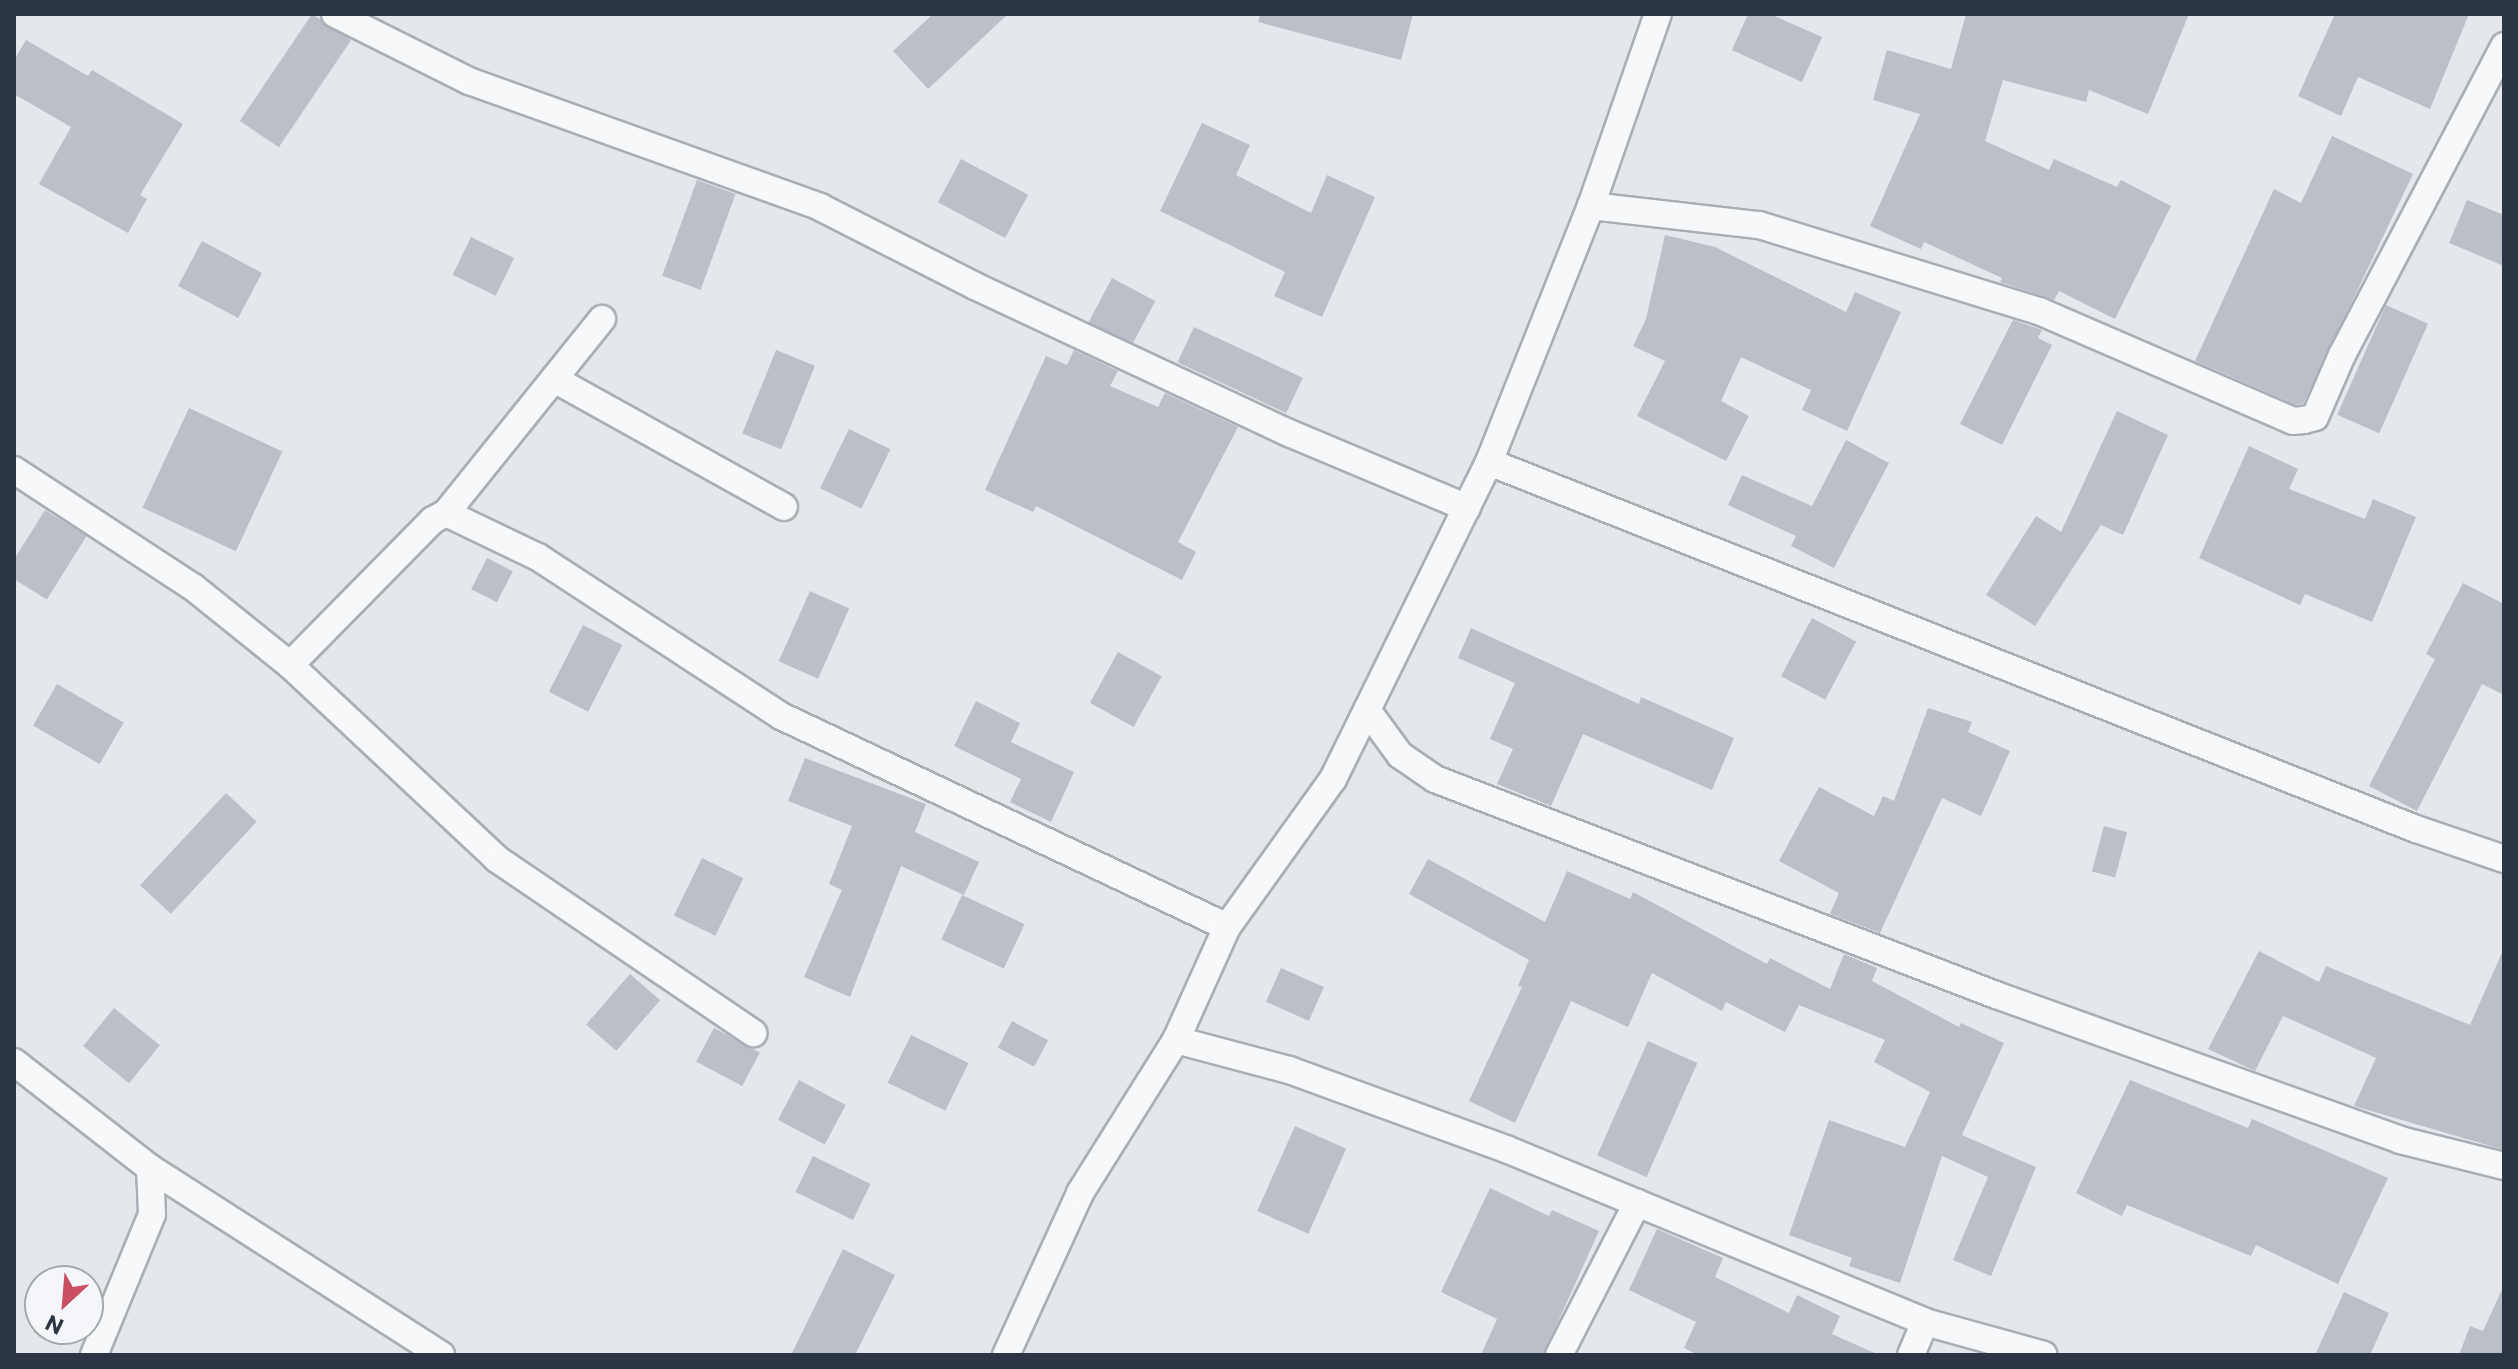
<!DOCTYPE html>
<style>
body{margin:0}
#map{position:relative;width:2518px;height:1369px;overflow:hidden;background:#e4e7eb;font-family:Commissioner,sans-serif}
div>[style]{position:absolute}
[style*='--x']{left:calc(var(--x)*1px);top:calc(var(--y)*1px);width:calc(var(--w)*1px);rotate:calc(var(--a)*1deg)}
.building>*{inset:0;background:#bbc0c8;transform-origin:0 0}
.roads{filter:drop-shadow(2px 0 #a9aeb5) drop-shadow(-2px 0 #a9aeb5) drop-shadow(0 2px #a9aeb5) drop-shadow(0 -2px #a9aeb5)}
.minor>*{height:26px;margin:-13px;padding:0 13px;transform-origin:13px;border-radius:13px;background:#f7f8fa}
span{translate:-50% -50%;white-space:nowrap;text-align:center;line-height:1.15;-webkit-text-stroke:6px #f4f6f9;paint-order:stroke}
.frame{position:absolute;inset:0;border:16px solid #2c3543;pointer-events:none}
.north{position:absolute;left:24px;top:1265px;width:80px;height:80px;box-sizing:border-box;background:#f4f6f9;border:2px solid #a4a9b0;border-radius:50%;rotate:206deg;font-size:22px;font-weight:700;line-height:32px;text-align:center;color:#2c3543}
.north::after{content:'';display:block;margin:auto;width:28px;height:36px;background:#ca4f63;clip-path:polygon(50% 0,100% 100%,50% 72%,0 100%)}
</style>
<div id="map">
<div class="building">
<i style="left:312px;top:14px;width:47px;height:129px;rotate:34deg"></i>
<i style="clip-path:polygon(933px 14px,1008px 14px,928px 89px,893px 51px)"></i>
<i style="clip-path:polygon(1260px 14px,1413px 14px,1401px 60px,1258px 22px)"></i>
<i style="clip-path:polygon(1748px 14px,1770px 14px,1822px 37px,1802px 82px,1732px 50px)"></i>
<i style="clip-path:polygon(1966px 14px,2189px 14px,2148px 114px,2089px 90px,2086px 102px,2003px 80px,1985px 141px,2049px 170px,2054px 159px,2117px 187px,2121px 180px,2171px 206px,2115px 319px,2059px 291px,2054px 300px,2000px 282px,2002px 278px,1924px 242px,1921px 249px,1870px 226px,1920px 114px,1873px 100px,1887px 50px,1951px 69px)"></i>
<i style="clip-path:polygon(2335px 14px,2469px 14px,2430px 109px,2358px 77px,2341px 116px,2298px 96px)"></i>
<i style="clip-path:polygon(26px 40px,88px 76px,92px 70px,183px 124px,140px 195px,147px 199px,128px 233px,39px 184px,71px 127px,14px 94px,14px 60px)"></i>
<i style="clip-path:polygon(1202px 123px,1250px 145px,1236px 175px,1311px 213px,1327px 175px,1375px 197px,1322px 317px,1274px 296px,1285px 272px,1160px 211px)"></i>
<i style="clip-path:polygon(2332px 136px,2413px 174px,2303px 404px,2296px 405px,2195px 361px,2274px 189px,2301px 203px)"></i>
<i style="left:961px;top:159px;width:76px;height:49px;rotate:28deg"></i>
<i style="left:697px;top:180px;width:41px;height:102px;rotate:20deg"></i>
<i style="clip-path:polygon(2467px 200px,2504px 215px,2504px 266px,2449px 243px)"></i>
<i style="clip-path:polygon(1665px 235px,1715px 247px,1846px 312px,1855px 292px,1901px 312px,1847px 431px,1802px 410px,1811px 390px,1741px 357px,1721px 401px,1749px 416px,1726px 461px,1637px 416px,1665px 361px,1633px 346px,1646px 319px)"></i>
<i style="left:471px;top:237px;width:48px;height:42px;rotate:26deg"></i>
<i style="left:202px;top:241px;width:68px;height:51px;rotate:28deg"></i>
<i style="left:1112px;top:278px;width:49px;height:50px;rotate:28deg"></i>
<i style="left:2386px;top:305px;width:46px;height:120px;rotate:24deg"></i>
<i style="clip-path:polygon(2013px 320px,2042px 330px,2038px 338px,2052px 345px,2002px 445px,1960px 424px)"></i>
<i style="left:1194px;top:327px;width:120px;height:39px;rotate:25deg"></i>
<i style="left:776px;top:350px;width:42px;height:90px;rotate:22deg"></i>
<i style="clip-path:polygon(1074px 350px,1118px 371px,1110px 386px,1158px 407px,1165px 393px,1238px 427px,1178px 542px,1196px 552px,1182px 580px,1036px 506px,1033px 512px,985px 490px,1046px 356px,1067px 365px)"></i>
<i style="left:189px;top:408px;width:103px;height:110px;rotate:25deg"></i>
<i style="clip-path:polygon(2117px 411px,2168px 435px,2123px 535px,2101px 525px,2035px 626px,1986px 595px,2036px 516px,2061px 532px)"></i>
<i style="left:849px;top:429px;width:46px;height:66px;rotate:26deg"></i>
<i style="clip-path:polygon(1846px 440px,1889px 463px,1834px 568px,1791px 546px,1796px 536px,1728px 505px,1742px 475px,1812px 506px)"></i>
<i style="clip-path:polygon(2249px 446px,2298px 469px,2289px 489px,2365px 519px,2373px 499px,2416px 517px,2372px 622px,2305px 594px,2300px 605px,2199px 558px)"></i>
<i style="left:45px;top:510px;width:49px;height:75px;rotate:32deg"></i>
<i style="left:487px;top:558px;width:29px;height:35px;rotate:27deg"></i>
<i style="clip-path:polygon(2463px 583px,2504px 604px,2504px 695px,2482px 684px,2417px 811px,2369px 786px,2435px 659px,2426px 654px)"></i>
<i style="left:810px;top:591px;width:43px;height:77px;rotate:24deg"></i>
<i style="left:1812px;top:618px;width:50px;height:66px;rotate:28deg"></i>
<i style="left:583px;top:625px;width:44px;height:75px;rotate:27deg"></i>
<i style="clip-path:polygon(1471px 628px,1639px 704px,1641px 697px,1734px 738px,1712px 790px,1583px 734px,1551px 806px,1497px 784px,1513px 749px,1490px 739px,1515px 683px,1458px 658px)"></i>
<i style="left:1118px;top:652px;width:50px;height:58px;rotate:29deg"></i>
<i style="left:57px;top:684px;width:77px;height:48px;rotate:30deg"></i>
<i style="clip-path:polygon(976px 701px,1020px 723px,1011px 742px,1074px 772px,1051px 822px,1010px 802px,1021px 779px,954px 746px)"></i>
<i style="clip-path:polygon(1928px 708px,1972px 722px,1968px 732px,2010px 751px,1981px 816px,1942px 798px,1880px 933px,1830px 914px,1839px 893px,1779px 861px,1819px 787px,1874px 816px,1883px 796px,1894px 801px)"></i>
<i style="clip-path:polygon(805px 758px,926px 804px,915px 832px,979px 862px,964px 895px,901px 866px,850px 997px,804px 977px,842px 890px,829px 884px,852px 826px,788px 801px)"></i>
<i style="left:226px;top:793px;width:42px;height:126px;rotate:43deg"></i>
<i style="left:2104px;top:826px;width:24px;height:47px;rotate:15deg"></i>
<i style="left:702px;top:858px;width:46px;height:64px;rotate:26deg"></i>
<i style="clip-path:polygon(1428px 859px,1545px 922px,1567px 871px,1630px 899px,1633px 892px,1767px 964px,1770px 958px,1830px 989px,1844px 954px,1877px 968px,1872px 981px,1959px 1027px,1961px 1023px,2004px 1043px,1962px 1135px,2036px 1167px,1991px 1276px,1953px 1260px,1988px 1177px,1942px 1156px,1900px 1283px,1849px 1266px,1852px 1258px,1789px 1235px,1829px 1120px,1905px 1147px,1930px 1092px,1874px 1062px,1885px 1040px,1799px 1005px,1785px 1032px,1726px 1002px,1722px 1011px,1652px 973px,1628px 1027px,1571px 1001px,1515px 1123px,1469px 1101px,1522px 987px,1518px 986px,1529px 960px,1409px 894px)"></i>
<i style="left:962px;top:895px;width:69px;height:49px;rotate:25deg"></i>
<i style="clip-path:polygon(2504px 948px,2504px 1150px,2354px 1106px,2376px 1058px,2283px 1016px,2255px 1071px,2208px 1049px,2259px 951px,2319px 982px,2326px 966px,2470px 1025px)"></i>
<i style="left:1281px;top:968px;width:47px;height:37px;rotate:24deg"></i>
<i style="left:630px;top:974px;width:40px;height:67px;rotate:41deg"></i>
<i style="left:114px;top:1008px;width:59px;height:49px;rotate:39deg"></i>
<i style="left:1012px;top:1021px;width:41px;height:30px;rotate:28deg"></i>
<i style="left:714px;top:1028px;width:52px;height:38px;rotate:28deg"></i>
<i style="left:911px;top:1035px;width:64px;height:53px;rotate:26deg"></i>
<i style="left:1648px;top:1041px;width:54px;height:125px;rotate:24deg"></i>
<i style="left:799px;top:1080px;width:53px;height:45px;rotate:28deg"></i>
<i style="clip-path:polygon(2130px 1080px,2248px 1128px,2252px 1119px,2388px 1178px,2338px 1284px,2256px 1245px,2251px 1256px,2127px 1205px,2122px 1216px,2076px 1193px)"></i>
<i style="left:1295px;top:1126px;width:56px;height:93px;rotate:24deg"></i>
<i style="left:813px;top:1156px;width:64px;height:40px;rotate:26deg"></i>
<i style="clip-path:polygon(1490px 1188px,1549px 1216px,1552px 1210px,1599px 1231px,1543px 1355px,1481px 1355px,1497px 1319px,1441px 1292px)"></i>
<i style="clip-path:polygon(1657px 1229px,1723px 1258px,1715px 1277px,1789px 1313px,1797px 1295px,1840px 1316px,1832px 1334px,1879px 1355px,1698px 1355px,1684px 1348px,1696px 1322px,1629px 1290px)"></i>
<i style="clip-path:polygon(843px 1249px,895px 1275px,855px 1355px,791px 1355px)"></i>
<i style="clip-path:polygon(2504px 1285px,2504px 1355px,2459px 1355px,2470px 1326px,2483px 1331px)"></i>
<i style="clip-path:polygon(2344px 1292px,2389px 1313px,2370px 1355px,2315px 1355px)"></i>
</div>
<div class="roads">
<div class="minor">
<i style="--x:335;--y:14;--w:150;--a:26.6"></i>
<i style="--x:469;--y:81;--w:373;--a:19.7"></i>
<i style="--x:820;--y:207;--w:174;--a:27"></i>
<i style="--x:975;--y:286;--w:347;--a:25.1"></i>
<i style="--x:1289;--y:433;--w:193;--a:22.8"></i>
<i style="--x:1591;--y:206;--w:169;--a:6.5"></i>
<i style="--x:1759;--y:225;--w:293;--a:17.1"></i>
<i style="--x:2039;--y:311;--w:277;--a:23.4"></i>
<i style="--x:2293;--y:421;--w:11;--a:-5"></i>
<i style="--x:2304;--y:420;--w:11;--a:-15"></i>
<i style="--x:2315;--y:417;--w:68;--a:-66.5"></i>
<i style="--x:2342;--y:355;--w:349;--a:-62.3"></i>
<i style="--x:554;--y:379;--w:263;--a:29.1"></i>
<i style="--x:1489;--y:462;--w:997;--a:21.6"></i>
<i style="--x:2416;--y:829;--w:93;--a:18.8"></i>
<i style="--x:14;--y:470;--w:214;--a:33.2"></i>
<i style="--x:193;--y:587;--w:124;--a:38.8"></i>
<i style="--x:290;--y:665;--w:284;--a:43.1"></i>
<i style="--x:497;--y:859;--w:310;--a:34.2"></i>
<i style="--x:446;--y:513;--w:102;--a:25.6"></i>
<i style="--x:538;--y:557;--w:290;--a:33.2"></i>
<i style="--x:781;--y:716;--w:493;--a:25.3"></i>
<i style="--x:290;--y:665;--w:204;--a:-45.4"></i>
<i style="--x:433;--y:520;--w:15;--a:-28"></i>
<i style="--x:446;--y:513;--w:249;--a:-51.2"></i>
<i style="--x:1367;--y:710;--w:56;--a:53.7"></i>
<i style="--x:1400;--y:755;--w:42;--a:34.4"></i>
<i style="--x:1435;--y:779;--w:601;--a:21.06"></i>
<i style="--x:1996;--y:995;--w:429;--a:19.7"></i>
<i style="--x:2400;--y:1140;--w:107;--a:14"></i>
<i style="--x:1176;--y:1040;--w:117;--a:14.9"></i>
<i style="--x:1289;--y:1070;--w:231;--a:20"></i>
<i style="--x:1506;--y:1149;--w:453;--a:22.4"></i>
<i style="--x:1925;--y:1322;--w:123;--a:15.5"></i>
<i style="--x:14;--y:1062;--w:172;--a:37.9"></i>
<i style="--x:150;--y:1168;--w:346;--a:32.7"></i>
<i style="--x:94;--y:1355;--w:152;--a:-67.6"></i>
<i style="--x:152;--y:1214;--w:46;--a:-92.5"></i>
<i style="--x:1006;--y:1355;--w:178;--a:-65.4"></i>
<i style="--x:1080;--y:1193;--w:181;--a:-57.9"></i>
<i style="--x:1176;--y:1040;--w:124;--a:-65.7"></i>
<i style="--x:1227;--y:927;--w:182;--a:-54.4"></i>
<i style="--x:1333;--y:779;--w:353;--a:-63.8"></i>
<i style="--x:1489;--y:462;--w:276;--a:-68.3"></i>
<i style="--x:1591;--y:206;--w:203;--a:-70.8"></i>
<i style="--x:1559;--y:1355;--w:171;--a:-62.8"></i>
<i style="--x:1911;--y:1355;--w:36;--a:-67"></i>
</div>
</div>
<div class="frame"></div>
<div class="north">N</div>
</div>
